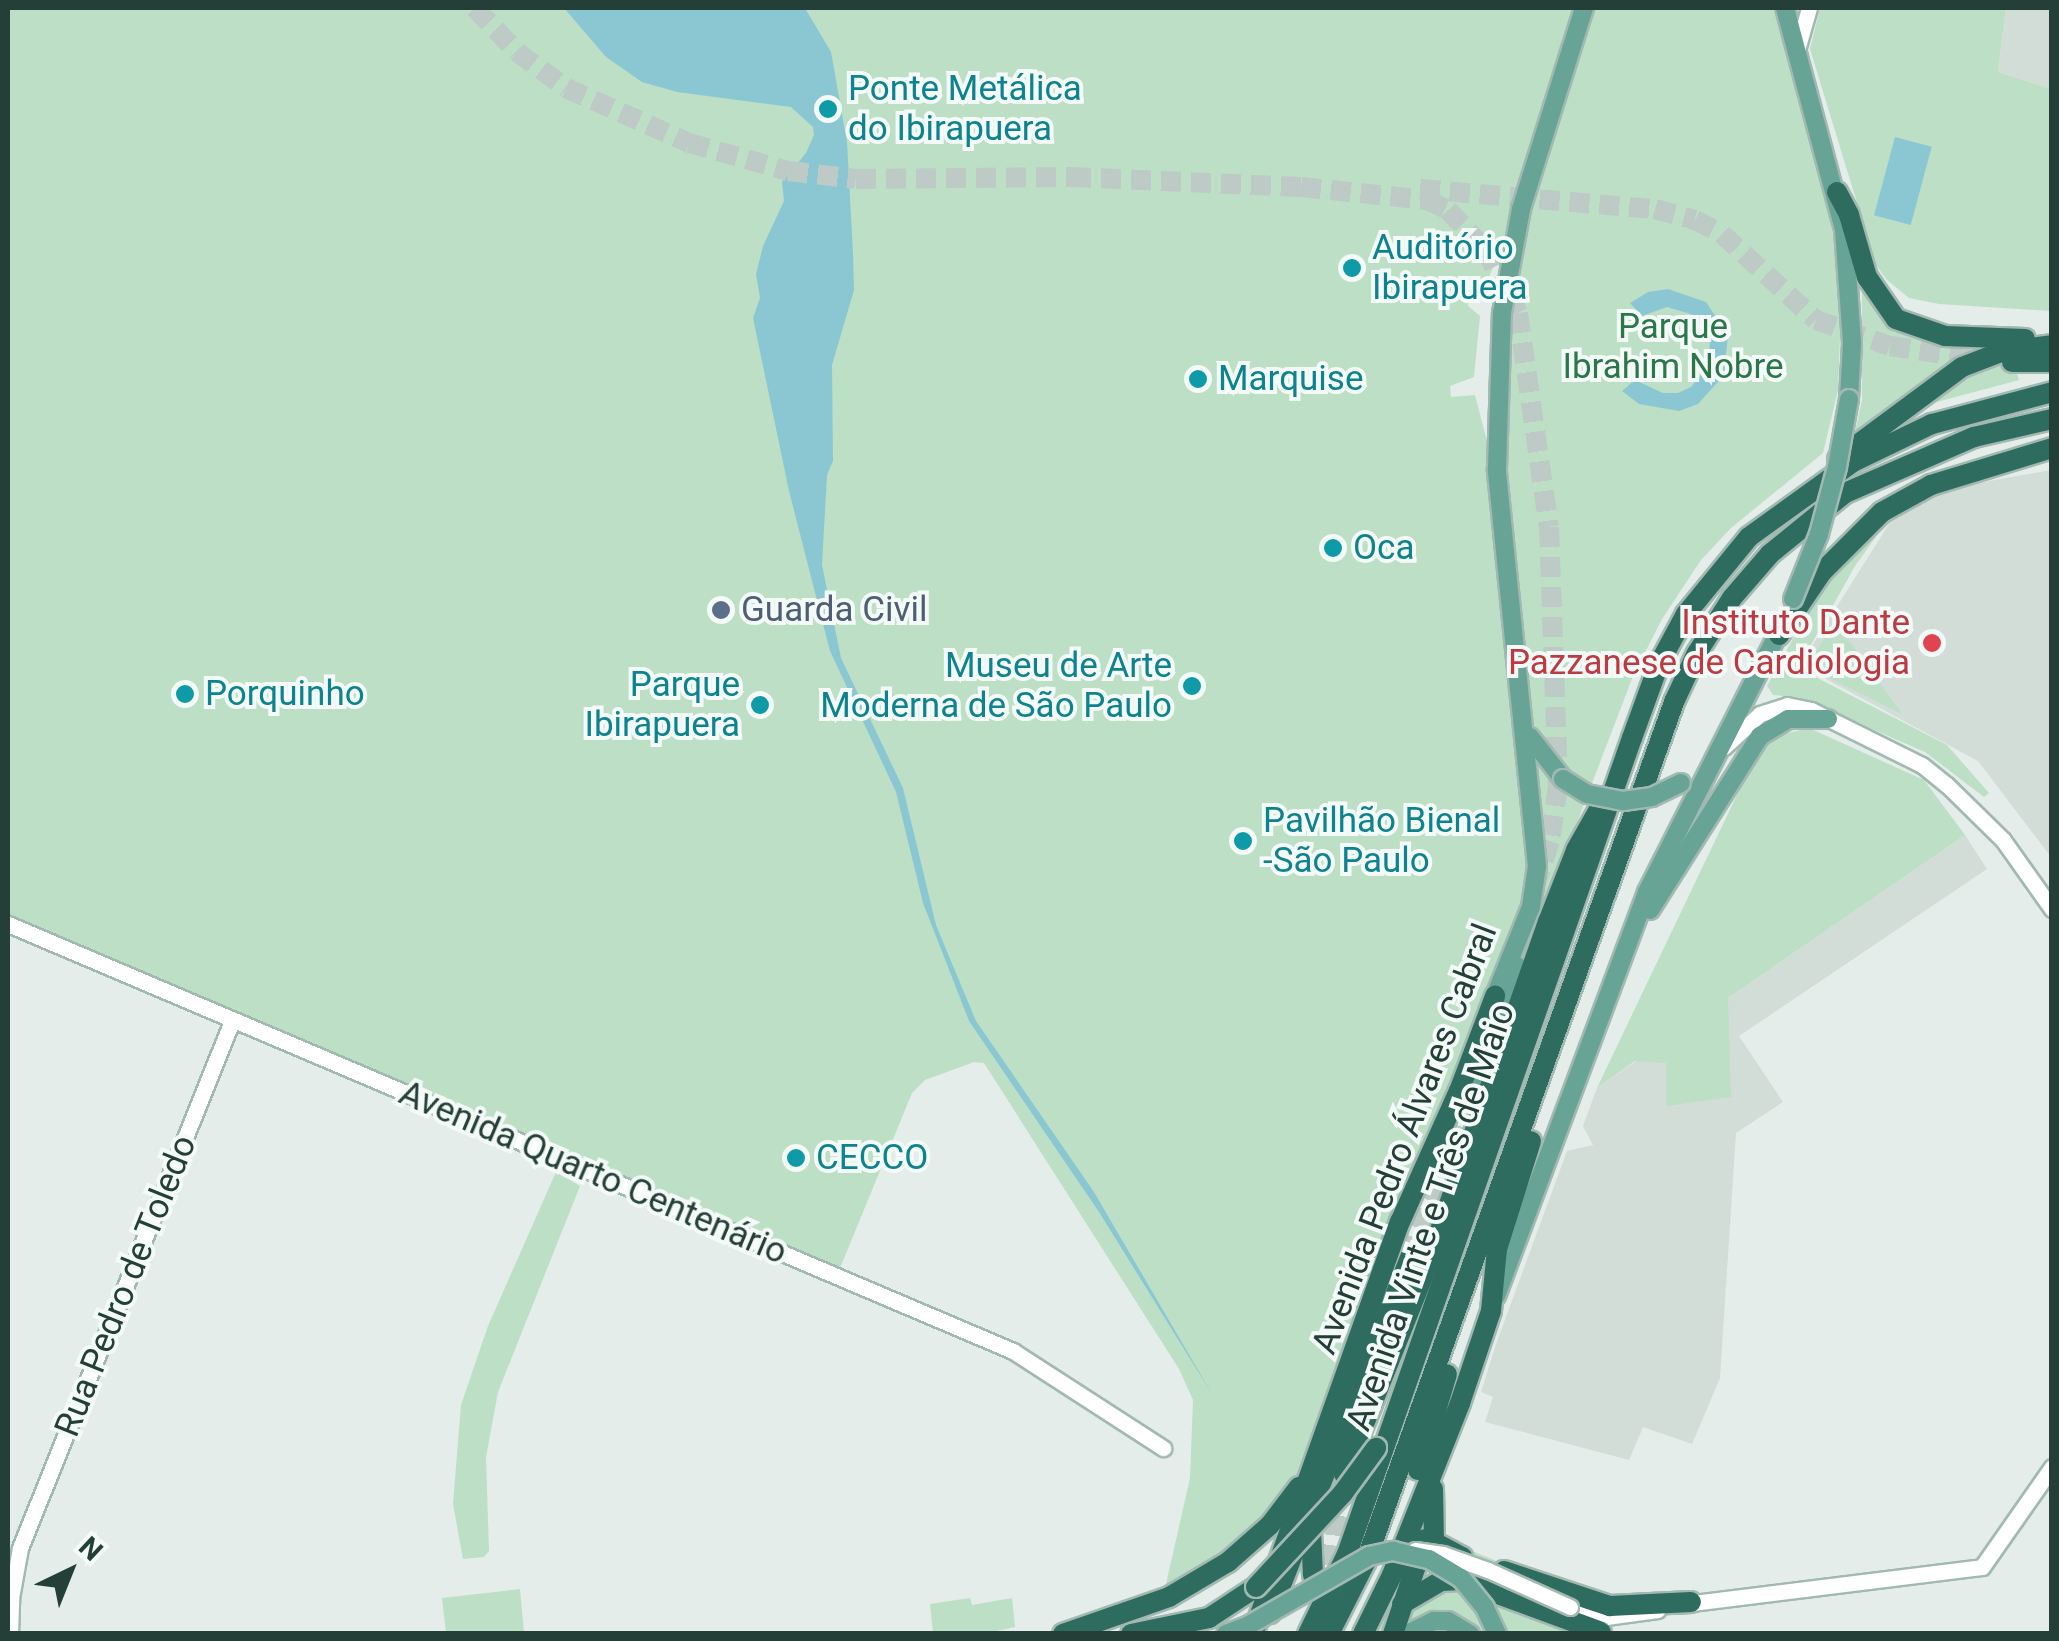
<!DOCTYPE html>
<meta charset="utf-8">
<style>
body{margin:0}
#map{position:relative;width:2059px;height:1641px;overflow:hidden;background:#e4ede9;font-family:Roboto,sans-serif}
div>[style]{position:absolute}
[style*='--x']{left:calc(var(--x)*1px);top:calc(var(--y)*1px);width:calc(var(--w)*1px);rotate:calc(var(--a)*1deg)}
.built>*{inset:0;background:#d2ddd8}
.green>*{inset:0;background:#bcdfc6}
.water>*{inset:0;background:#8bc7d3;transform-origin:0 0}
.highway-tunnel>*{height:20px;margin-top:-10px;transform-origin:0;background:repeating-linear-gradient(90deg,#bdcac6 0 20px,transparent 0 30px)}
.roads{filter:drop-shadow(2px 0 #a2b9b1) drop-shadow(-2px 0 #a2b9b1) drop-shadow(0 2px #a2b9b1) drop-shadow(0 -2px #a2b9b1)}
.secondary>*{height:15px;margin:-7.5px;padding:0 7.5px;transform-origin:7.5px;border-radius:7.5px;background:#fff}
.primary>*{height:18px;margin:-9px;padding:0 9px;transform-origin:9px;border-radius:9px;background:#68a495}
.highway>*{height:20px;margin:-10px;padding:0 10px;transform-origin:10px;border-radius:10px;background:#2e6c60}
.bridges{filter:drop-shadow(2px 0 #a2b9b1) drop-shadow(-2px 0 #a2b9b1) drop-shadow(0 2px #a2b9b1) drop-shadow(0 -2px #a2b9b1)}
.secondary-bridge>*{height:15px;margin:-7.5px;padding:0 7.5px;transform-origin:7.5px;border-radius:7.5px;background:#fff}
.primary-bridge>*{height:18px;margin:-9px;padding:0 9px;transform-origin:9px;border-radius:9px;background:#68a495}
.highway-bridge>*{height:20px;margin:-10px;padding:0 10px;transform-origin:10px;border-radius:10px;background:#2e6c60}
.dots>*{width:28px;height:28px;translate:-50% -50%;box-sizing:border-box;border:5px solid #f4faf7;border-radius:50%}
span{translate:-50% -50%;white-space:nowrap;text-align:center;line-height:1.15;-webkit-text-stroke:8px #f4faf7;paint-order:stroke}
.culture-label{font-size:35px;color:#0d838f}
.left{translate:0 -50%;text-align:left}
.right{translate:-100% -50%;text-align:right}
.park-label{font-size:35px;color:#2c774a}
.service-label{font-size:35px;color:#4e5e75}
.health-label{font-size:35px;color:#be3a42}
.street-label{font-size:35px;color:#233f38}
.frame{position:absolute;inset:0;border:10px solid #233f38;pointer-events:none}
.north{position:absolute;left:20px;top:1521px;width:100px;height:100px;-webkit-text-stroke:8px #f4faf7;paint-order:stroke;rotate:43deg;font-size:28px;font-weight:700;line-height:40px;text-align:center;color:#233f38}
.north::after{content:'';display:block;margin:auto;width:35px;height:45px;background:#233f38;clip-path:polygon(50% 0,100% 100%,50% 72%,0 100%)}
</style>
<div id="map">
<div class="built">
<i style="clip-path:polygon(2006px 8px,2051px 8px,2051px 89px,1998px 72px)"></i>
<i style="clip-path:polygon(2051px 470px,2051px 857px,1978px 761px,1800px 665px,1894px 516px,1939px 490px)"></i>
<i style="clip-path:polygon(1965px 835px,1987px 869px,1739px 1036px,1783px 1102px,1736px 1133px,1720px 1378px,1692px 1444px,1643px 1427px,1629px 1460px,1485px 1422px,1493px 1397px,1481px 1392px,1495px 1347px,1567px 1151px,1593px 1145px,1583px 1126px,1597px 1088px)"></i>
</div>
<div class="green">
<i style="clip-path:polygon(8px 8px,1574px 8px,1509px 230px,1483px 291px,1469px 298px,1468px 306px,1480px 316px,1474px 377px,1450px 386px,1451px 397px,1475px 395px,1488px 445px,1529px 852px,1520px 908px,1453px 1090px,1390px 1216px,1307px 1468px,1265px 1523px,1222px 1561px,1164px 1593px,1190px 1478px,1193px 1400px,1179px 1369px,984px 1063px,974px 1062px,925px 1080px,912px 1093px,840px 1268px,8px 916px)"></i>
<i style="clip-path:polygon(1591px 8px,1773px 8px,1823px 186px,1834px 239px,1841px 311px,1838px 390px,1823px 453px,1731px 528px,1701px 560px,1662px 619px,1633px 676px,1510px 998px,1541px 890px,1501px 473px,1506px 316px,1526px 213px)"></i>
<i style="clip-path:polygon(1820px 8px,2006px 8px,1998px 72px,2051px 89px,2051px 311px,1939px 304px,1909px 298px,1887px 280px,1876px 265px,1810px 49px)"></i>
<i style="clip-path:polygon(1862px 291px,1885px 320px,1901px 332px,2011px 353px,2019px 380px,1907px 410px,1854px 437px,1862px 400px)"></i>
<i style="clip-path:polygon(1890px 517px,1855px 566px,1798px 668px,1947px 745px,1989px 793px,1984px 797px,1925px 752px,1798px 697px,1773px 695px,1767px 686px,1825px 580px)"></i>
<i style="clip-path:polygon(1831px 627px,1851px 643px,1902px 714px,1807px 667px)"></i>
<i style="clip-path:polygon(1809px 728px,1924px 780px,1965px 835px,1728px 998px,1731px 1097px,1666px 1106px,1666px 1063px,1635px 1061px,1597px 1088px,1756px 755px,1776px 736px)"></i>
<i style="clip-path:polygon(556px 1172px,580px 1186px,498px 1392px,486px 1457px,489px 1551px,484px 1557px,463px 1559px,453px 1504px,461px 1405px,488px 1326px)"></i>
<i style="clip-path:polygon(1438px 1537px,1590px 1599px,1582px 1624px,1559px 1633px,1372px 1634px,1398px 1586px,1430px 1540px)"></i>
<i style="clip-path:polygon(520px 1589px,524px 1633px,446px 1633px,442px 1598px)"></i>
<i style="clip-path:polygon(970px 1598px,972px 1605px,1012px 1598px,1015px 1627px,987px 1633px,933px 1633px,930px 1604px)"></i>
</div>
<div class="water">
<i style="clip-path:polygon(564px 8px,805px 8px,831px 52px,847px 142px,853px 253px,854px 290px,832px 365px,833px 461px,827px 475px,822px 565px,841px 658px,903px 788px,936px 925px,976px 1021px,1094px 1192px,1212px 1394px,1099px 1212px,969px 1021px,923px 903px,896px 792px,830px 651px,789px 491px,753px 318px,760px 298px,756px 274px,763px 246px,784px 201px,782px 182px,806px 153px,814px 135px,813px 127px,791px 107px,677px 92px,642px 82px,606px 57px)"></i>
<i style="left:1895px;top:137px;width:38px;height:81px;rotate:15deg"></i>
<i style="clip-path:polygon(1668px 289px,1706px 302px,1728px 335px,1724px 375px,1698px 404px,1679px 411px,1639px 404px,1622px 391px,1635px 380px,1663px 393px,1678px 393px,1691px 387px,1709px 365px,1710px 338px,1694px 315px,1667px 307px,1642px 316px,1630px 303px,1648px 292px)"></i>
</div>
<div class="highway-tunnel">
<i style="--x:475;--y:8;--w:61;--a:46.3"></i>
<i style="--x:517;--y:52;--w:61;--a:36.3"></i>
<i style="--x:566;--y:88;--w:135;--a:24.1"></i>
<i style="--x:689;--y:143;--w:103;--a:15.8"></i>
<i style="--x:788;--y:171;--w:68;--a:6.7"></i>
<i style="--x:856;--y:179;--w:215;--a:-0.5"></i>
<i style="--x:1071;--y:177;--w:230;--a:2.5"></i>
<i style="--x:1301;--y:187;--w:127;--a:5.9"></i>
<i style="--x:1427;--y:200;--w:23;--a:25"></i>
<i style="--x:1448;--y:210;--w:54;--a:46.5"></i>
<i style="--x:1485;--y:249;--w:72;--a:62.7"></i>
<i style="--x:1518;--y:313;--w:216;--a:81.8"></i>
<i style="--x:1549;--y:527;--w:259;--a:88"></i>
<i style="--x:1558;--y:786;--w:56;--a:98.3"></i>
<i style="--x:1550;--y:841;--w:41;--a:108.4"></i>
<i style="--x:1420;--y:189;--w:236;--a:4.9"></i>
<i style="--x:1655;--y:209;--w:41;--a:15.4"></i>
<i style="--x:1695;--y:220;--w:30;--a:27"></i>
<i style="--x:1722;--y:234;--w:127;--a:42.5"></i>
<i style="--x:1816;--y:320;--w:78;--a:19.4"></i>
<i style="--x:1890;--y:346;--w:96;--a:8.4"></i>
<i style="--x:1410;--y:1257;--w:198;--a:-70.6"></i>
<i style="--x:1327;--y:1595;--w:101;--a:-83.2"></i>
</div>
<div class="roads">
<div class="secondary">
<i style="--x:1797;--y:50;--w:44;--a:-74.1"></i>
<i style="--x:1724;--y:747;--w:49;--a:-42.5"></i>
<i style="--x:1760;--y:714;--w:28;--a:-18"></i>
<i style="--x:1787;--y:705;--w:25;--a:12"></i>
<i style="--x:1811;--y:710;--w:124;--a:26.4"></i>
<i style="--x:1922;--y:765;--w:32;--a:39"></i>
<i style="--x:1947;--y:785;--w:78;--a:44.5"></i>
<i style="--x:2003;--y:840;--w:85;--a:54.6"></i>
<i style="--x:8;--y:924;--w:1092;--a:23.02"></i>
<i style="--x:1013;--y:1351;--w:179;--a:32.9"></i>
<i style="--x:1685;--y:1604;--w:299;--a:-7.1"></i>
<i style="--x:1982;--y:1567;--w:122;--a:-55"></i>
<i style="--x:1570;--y:1607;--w:37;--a:16"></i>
<i style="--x:1606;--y:1617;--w:52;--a:-7.7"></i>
<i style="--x:10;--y:1634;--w:36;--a:-88"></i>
<i style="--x:11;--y:1598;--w:51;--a:-79.8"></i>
<i style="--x:20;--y:1548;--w:568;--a:-68.09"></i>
</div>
<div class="primary">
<i style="--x:1785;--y:8;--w:229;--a:75.1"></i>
<i style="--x:1844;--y:229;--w:114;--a:86"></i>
<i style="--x:1852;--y:343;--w:56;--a:93.1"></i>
<i style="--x:1530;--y:737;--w:53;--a:51.8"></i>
<i style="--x:1650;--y:910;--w:206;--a:-57.7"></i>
<i style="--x:1760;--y:736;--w:33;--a:-31"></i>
<i style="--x:1788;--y:719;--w:40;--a:0"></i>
<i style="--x:1495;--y:996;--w:96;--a:-68"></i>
<i style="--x:1531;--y:907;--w:41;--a:-81.7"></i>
<i style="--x:1537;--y:866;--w:399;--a:-95.8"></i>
<i style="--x:1497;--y:469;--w:156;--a:-88.2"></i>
<i style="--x:1502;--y:313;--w:106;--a:-79.6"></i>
<i style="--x:1521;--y:209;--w:211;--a:-72.6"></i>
<i style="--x:1477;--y:1094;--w:134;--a:-72.6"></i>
<i style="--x:1496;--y:1296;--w:431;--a:-69.5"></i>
<i style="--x:1647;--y:892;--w:303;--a:-63.1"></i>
<i style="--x:1407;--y:1634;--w:30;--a:-26"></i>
<i style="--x:1434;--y:1621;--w:14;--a:0"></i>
<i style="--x:1448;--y:1621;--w:26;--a:31"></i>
</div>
<div class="highway">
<i style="--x:1837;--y:192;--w:26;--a:62"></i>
<i style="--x:1849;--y:215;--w:65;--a:73.8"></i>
<i style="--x:1867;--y:277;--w:51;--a:55.4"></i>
<i style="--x:1896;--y:319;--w:52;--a:19.1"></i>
<i style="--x:1945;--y:336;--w:80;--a:2.1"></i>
<i style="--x:2012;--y:362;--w:40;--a:0"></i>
<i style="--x:1838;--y:459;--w:154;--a:-36.6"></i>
<i style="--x:1962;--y:367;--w:42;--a:-21"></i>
<i style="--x:2001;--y:352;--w:51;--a:-7.8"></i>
<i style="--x:1779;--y:635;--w:76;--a:-55.7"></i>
<i style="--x:1822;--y:572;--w:85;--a:-45"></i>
<i style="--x:1882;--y:512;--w:56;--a:-28.9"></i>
<i style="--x:1931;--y:485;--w:127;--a:-17"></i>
<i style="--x:1418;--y:1470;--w:100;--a:-73.2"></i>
<i style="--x:1344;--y:1474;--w:223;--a:-68.2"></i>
<i style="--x:1427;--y:1267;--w:366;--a:-70.7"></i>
<i style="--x:1548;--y:922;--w:77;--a:-68.7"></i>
<i style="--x:1576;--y:850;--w:45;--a:-60.6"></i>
<i style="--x:1433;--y:1489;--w:53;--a:88.9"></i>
<i style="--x:1434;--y:1542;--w:32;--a:28"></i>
<i style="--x:1311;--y:1530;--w:45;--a:87.5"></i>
<i style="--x:1504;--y:1571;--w:112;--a:18.3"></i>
<i style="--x:1610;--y:1606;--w:81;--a:-2.8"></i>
<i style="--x:1402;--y:1604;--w:45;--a:-30.5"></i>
<i style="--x:1441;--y:1581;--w:19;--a:-3"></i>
<i style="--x:1460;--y:1580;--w:150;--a:20.2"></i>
<i style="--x:1270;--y:1613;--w:383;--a:-68.5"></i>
<i style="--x:1063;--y:1634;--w:112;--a:-19.2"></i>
<i style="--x:1169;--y:1597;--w:69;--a:-30.7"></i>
<i style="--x:1228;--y:1562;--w:56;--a:-41.4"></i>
<i style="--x:1270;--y:1525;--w:48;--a:-52.7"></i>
<i style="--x:1131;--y:1634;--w:80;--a:-11.6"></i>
<i style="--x:1209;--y:1618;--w:53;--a:-33.4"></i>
<i style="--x:1253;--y:1634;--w:437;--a:-70.4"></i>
<i style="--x:1400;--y:1222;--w:144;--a:-65.8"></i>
<i style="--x:1459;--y:1091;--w:102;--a:-69.2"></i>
<i style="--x:1308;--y:1634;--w:89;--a:-64"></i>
<i style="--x:1347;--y:1554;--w:864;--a:-70.75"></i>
<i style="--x:1632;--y:738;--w:79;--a:-70"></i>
<i style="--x:1659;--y:664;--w:57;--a:-61.6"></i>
<i style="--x:1686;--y:614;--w:99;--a:-50.7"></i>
<i style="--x:1749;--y:537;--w:128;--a:-35.8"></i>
<i style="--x:1853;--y:462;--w:88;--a:-25.7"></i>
<i style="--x:1932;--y:424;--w:124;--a:-14.9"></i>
<i style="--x:1329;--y:1634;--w:82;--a:-63.1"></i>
<i style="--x:1366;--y:1561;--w:913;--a:-70.27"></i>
<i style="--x:1674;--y:702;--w:54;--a:-64.9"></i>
<i style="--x:1697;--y:653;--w:65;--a:-57.5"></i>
<i style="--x:1732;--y:598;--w:58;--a:-49.2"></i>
<i style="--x:1770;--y:554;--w:97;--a:-39.1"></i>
<i style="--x:1845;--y:493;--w:141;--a:-23.5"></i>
<i style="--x:1974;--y:437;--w:80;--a:-13"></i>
<i style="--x:1363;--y:1634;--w:66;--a:-63.8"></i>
<i style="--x:1392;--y:1575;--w:185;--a:-68.4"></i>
<i style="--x:1460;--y:1403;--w:97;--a:-71.4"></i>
<i style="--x:1491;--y:1311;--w:62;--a:-84.5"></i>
<i style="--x:1497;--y:1249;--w:113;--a:-72.5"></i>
<i style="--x:1393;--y:1634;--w:100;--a:-71.4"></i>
</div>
</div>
<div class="bridges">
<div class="secondary-bridge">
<i style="--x:1415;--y:1550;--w:28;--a:8"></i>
<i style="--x:1443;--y:1554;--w:48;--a:19.6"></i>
<i style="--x:1488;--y:1570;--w:90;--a:24.3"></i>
</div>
<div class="primary-bridge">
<i style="--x:1793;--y:599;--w:70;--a:-68.2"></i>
<i style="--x:1819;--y:534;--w:69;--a:-75"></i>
<i style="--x:1837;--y:467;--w:69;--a:-80"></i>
<i style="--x:1563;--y:779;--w:28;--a:32"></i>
<i style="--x:1587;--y:794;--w:37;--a:11"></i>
<i style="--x:1623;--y:801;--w:29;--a:-8"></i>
<i style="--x:1652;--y:797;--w:32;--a:-26"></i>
<i style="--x:1226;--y:1634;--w:25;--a:-21"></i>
<i style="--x:1249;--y:1625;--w:138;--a:-29.9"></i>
<i style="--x:1369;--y:1556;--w:25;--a:-12"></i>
<i style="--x:1393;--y:1551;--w:37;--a:13"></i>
<i style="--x:1429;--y:1559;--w:37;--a:31"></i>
<i style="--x:1461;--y:1578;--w:38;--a:51"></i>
<i style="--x:1485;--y:1608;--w:29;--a:65"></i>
</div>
<div class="highway-bridge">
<i style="--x:1256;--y:1587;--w:128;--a:-47.2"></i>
<i style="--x:1343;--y:1493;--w:56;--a:-53.7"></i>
</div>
</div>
<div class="dots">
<i style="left:828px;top:109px;background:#0f9aa8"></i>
<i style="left:1352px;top:268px;background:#0f9aa8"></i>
<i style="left:1198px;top:379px;background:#0f9aa8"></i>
<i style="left:1333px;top:548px;background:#0f9aa8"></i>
<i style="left:721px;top:610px;background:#5c6f8a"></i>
<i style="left:1932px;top:643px;background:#e0444e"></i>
<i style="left:1192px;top:686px;background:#0f9aa8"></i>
<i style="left:185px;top:694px;background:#0f9aa8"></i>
<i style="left:760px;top:705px;background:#0f9aa8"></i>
<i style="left:1243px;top:841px;background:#0f9aa8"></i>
<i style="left:796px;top:1158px;background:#0f9aa8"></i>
</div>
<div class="culture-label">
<span class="left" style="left:848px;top:109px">Ponte Metálica<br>do Ibirapuera</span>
<span class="left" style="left:1372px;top:268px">Auditório<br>Ibirapuera</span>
<span class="left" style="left:1218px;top:379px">Marquise</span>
<span class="left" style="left:1353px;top:548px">Oca</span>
<span class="right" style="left:1172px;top:686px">Museu de Arte<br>Moderna de São Paulo</span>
<span class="right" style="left:740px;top:705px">Parque<br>Ibirapuera</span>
<span class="left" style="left:205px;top:694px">Porquinho</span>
<span class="left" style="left:1263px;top:841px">Pavilhão Bienal<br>-São Paulo</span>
<span class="left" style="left:816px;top:1158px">CECCO</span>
</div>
<div class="park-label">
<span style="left:1673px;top:347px">Parque<br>Ibrahim Nobre</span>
</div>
<div class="service-label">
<span class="left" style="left:741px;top:610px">Guarda Civil</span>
</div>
<div class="health-label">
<span class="right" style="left:1910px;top:643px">Instituto Dante<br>Pazzanese de Cardiologia</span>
</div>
<div class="street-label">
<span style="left:1405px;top:1139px;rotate:-69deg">Avenida Pedro Álvares Cabral</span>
<span style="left:593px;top:1173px;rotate:23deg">Avenida Quarto Centenário</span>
<span style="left:1431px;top:1217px;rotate:-71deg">Avenida Vinte e Três de Maio</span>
<span style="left:126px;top:1286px;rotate:-68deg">Rua Pedro de Toledo</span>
</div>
<div class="frame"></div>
<div class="north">N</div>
</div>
